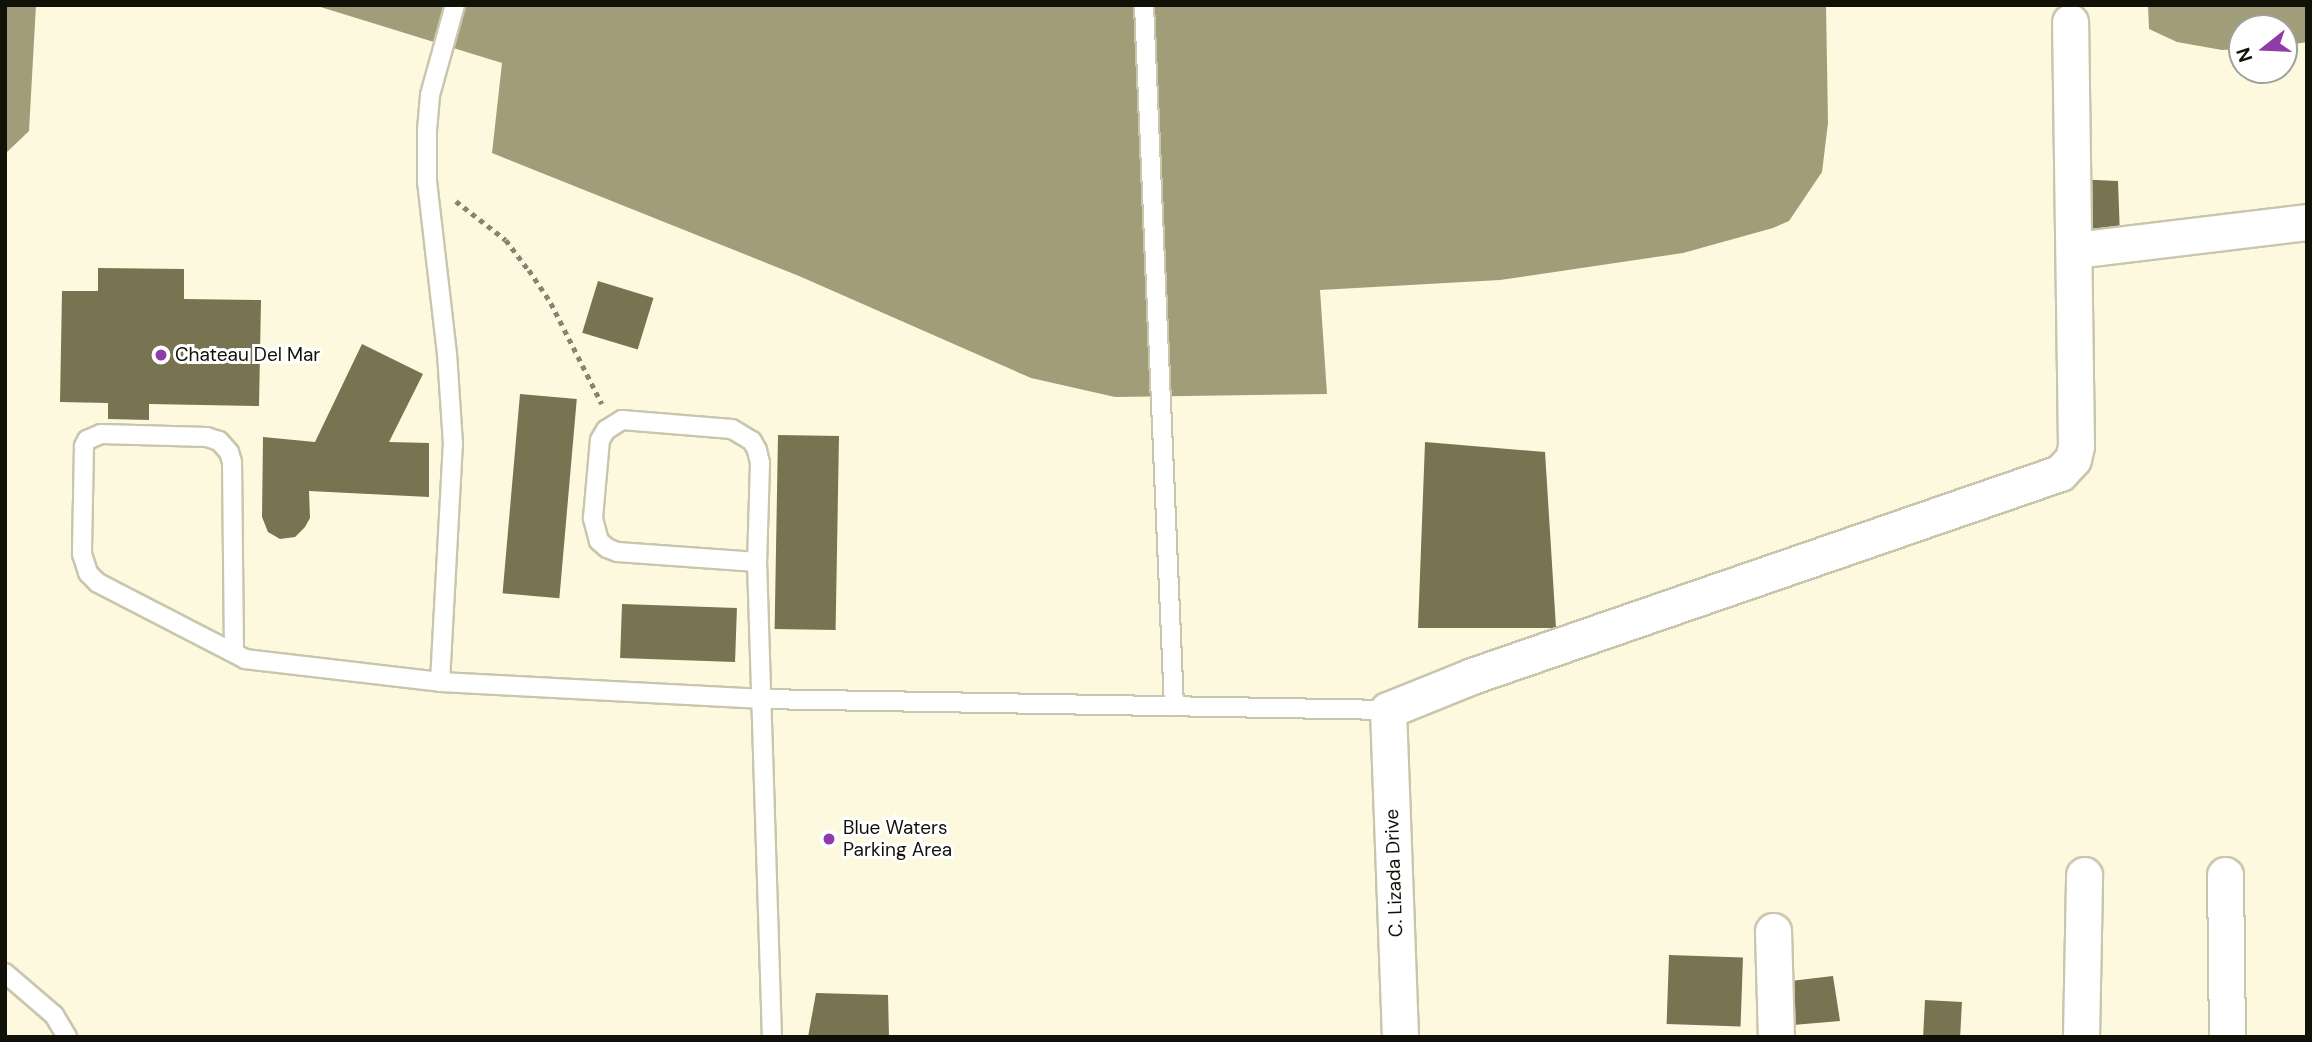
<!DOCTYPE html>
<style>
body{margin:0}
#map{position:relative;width:2312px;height:1042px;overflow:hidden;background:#fdf9df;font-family:"DM Sans",sans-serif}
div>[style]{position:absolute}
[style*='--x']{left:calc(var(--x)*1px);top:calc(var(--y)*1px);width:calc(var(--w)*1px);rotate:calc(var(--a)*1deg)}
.water>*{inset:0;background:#a29d79}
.building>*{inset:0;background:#787351;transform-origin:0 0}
.path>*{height:4.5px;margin-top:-2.25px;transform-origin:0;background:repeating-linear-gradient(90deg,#868472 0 5px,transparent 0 10px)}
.roads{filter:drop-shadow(2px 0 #cac6ad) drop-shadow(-2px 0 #cac6ad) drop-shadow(0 2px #cac6ad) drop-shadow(0 -2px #cac6ad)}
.service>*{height:18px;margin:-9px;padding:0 9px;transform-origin:9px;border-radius:9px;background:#fff}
.minor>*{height:35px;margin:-17.5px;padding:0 17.5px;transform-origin:17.5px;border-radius:17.5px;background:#fff}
.dots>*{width:19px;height:19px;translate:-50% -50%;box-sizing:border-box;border:4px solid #fff;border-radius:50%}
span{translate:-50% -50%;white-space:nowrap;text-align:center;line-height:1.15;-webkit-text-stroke:6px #fff;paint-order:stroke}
.poi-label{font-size:19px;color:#121108}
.left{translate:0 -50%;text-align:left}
.street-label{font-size:19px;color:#121108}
.frame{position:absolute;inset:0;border:7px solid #121108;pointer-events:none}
.north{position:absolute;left:2228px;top:14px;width:70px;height:70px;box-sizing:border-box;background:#fff;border:2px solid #a0a09c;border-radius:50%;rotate:252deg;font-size:19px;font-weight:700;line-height:28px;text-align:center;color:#121108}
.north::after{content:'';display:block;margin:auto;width:24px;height:32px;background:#8f3caa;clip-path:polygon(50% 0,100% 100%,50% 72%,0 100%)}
</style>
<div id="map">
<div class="water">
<i style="clip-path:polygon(5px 5px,36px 5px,29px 131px,5px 154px)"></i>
<i style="clip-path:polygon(314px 5px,1826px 5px,1828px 123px,1822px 172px,1789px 221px,1773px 228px,1683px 253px,1500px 280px,1320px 290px,1327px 394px,1115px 397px,1031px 378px,799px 276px,492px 153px,502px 63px)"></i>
<i style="clip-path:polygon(2148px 5px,2307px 5px,2307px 42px,2284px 46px,2284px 28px,2242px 28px,2242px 49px,2222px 50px,2177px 42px,2149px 29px)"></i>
</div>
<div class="building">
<i style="clip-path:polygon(2073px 179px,2118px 181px,2120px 237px,2074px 244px)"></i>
<i style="clip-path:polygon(98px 268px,184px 269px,184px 299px,261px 300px,259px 406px,149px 404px,149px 420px,108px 419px,108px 403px,60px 402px,62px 291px,98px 291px)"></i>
<i style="left:598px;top:281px;width:58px;height:54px;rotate:17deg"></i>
<i style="clip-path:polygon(362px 344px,423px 374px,389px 442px,429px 443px,429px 497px,309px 491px,310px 518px,305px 527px,295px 537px,280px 539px,268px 532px,262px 517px,263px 437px,315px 442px)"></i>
<i style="left:520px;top:394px;width:57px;height:200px;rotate:5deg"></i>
<i style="left:778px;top:435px;width:61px;height:194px;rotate:1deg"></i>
<i style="clip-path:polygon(1425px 442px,1545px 452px,1556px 628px,1418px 628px)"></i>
<i style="left:622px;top:604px;width:115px;height:54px;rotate:2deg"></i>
<i style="left:1669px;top:955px;width:74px;height:69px;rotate:2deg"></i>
<i style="clip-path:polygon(1833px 976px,1840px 1021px,1781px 1026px,1782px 982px)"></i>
<i style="clip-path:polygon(816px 993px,888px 995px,889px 1037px,808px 1037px)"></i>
<i style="left:1925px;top:1000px;width:37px;height:37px;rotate:3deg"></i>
</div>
<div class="path">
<i style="--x:456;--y:201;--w:63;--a:38"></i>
<i style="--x:506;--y:240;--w:38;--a:53"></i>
<i style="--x:529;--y:270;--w:40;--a:56"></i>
<i style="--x:551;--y:303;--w:113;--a:63.2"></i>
</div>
<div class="roads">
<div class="service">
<i style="--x:1144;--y:5;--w:702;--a:87.55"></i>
<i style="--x:757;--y:562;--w:140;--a:-175.9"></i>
<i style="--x:617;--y:552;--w:11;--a:-158"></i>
<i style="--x:607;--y:548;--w:11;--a:-139"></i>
<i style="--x:599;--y:541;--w:24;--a:-105"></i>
<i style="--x:593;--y:518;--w:78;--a:-84.9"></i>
<i style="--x:600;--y:440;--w:12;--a:-59"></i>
<i style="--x:606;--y:430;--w:19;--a:-32"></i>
<i style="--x:622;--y:420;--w:110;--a:4.7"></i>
<i style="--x:732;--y:429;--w:23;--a:31"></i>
<i style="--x:752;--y:441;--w:10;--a:61"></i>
<i style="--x:757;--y:450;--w:13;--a:77"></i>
<i style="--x:760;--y:463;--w:99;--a:91.7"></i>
<i style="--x:757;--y:562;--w:475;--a:88.2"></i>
<i style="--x:234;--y:652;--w:190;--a:-90.6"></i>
<i style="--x:232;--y:462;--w:10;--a:-107"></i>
<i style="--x:229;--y:452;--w:15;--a:-132"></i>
<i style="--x:219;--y:441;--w:13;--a:-162"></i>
<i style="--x:207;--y:437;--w:106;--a:-178.4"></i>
<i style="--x:101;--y:434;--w:15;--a:157"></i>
<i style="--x:87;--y:440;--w:7;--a:117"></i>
<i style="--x:84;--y:446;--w:108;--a:91.1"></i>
<i style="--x:82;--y:554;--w:20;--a:72"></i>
<i style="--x:88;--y:573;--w:14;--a:45"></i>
<i style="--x:98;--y:583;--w:165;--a:27.3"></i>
<i style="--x:245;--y:659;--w:196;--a:6.7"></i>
<i style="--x:440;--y:682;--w:320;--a:3"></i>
<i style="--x:760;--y:699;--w:628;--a:1"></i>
<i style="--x:440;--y:682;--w:238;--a:-86.9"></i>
<i style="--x:453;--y:444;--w:90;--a:-93.8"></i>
<i style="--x:447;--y:354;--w:173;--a:-96.6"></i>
<i style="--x:427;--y:182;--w:52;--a:-90"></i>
<i style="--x:427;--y:130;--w:35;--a:-85"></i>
<i style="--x:430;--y:95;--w:93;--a:-74.5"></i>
<i style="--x:5;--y:973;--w:65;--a:40.6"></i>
<i style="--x:54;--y:1015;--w:26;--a:59"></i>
</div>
<div class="minor">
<i style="--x:2075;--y:250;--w:234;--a:-6.9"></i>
<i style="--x:2225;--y:875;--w:162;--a:89.3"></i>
<i style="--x:1773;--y:931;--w:106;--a:88.4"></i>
<i style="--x:1400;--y:1037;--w:327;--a:-92.1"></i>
<i style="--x:1388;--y:710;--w:91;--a:-22"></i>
<i style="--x:1472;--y:676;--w:622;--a:-19.05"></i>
<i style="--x:2060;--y:473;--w:19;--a:-47"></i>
<i style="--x:2073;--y:459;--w:13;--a:-77"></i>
<i style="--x:2076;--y:446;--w:424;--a:-90.8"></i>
<i style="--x:2081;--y:1037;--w:162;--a:-88.9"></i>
</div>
</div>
<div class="dots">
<i style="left:161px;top:355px;background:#8f3caa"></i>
<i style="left:829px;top:839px;background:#8f3caa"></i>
</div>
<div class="poi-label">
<span class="left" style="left:175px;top:355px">Chateau Del Mar</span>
<span class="left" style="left:843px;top:839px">Blue Waters<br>Parking Area</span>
</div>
<div class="street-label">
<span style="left:1394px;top:873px;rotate:-92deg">C. Lizada Drive</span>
</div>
<div class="frame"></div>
<div class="north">N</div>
</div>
